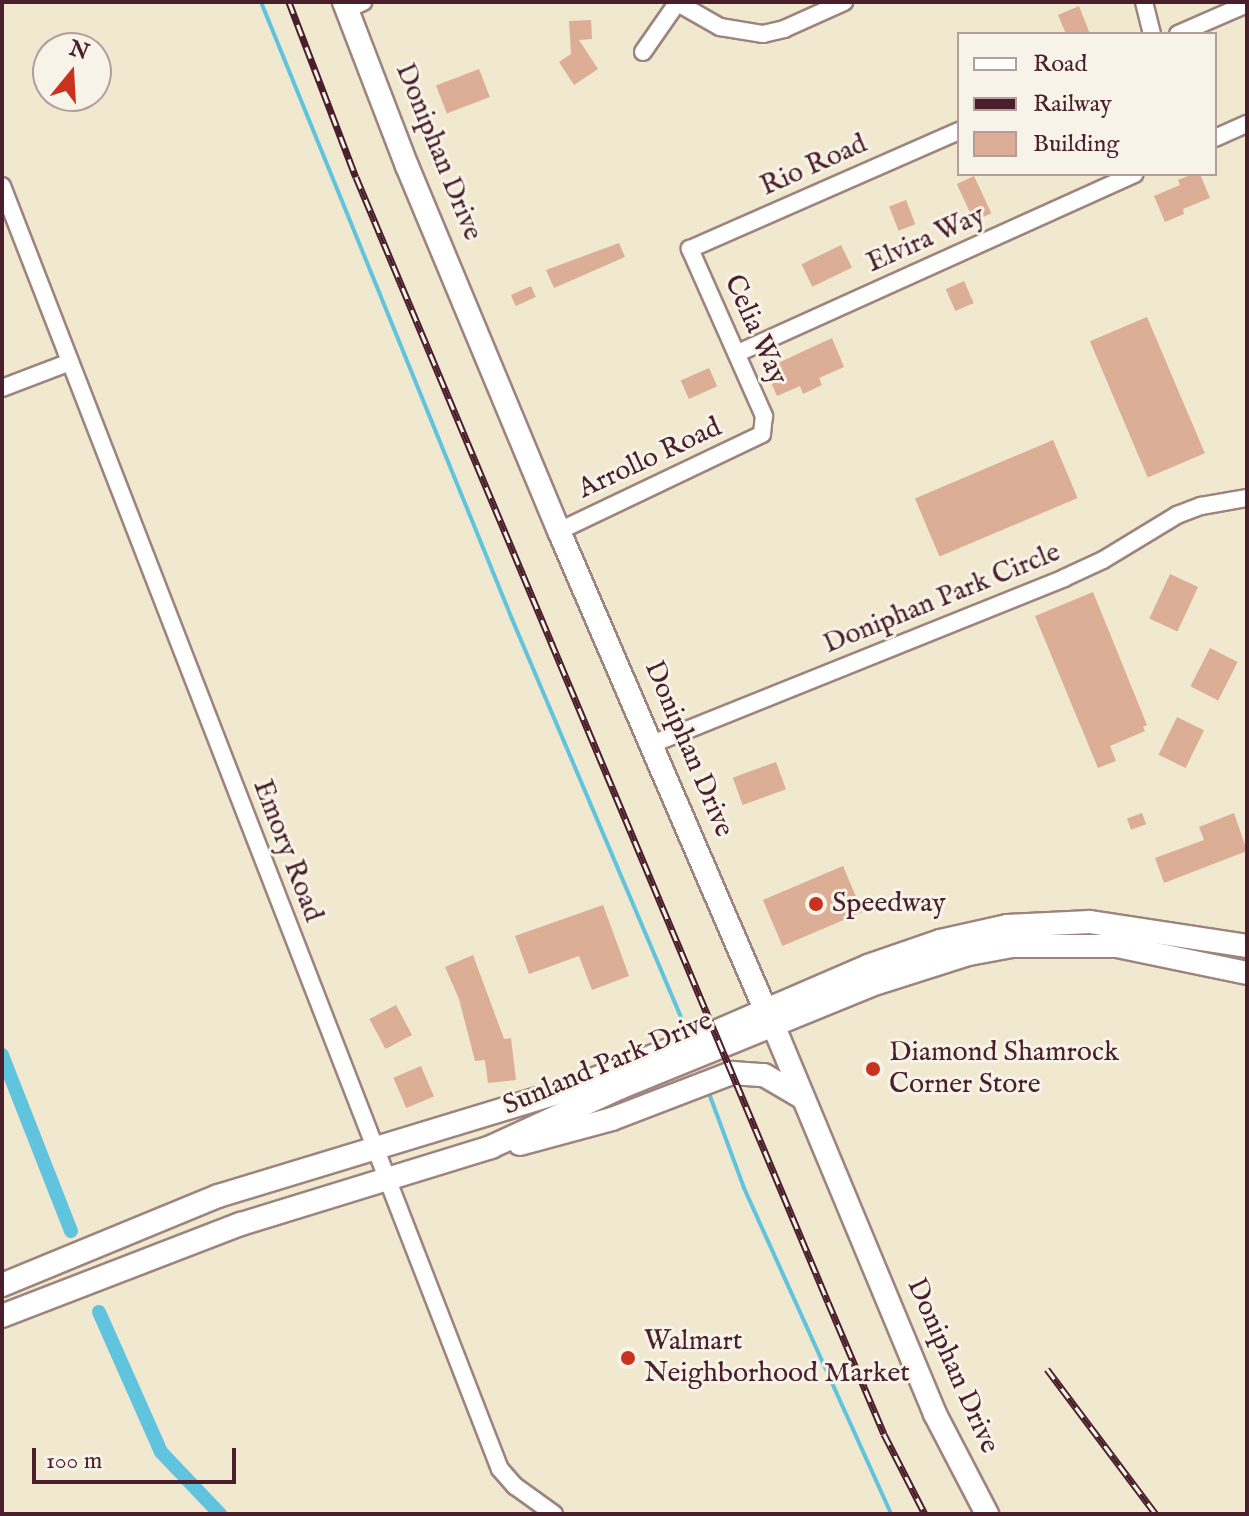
<!DOCTYPE html>
<style>
body{margin:0}
#map{position:relative;width:1249px;height:1516px;overflow:hidden;background:#f1e8d0;font-family:"IM FELL English",serif}
div>[style]{position:absolute}
[style*='--x']{left:calc(var(--x)*1px);top:calc(var(--y)*1px);width:calc(var(--w)*1px);rotate:calc(var(--a)*1deg)}
.stream>*{height:4px;margin:-2px;padding:0 2px;transform-origin:2px;border-radius:2px;background:#60c4de}
.canal>*{height:14px;margin:-7px;padding:0 7px;transform-origin:7px;border-radius:7px;background:#60c4de}
.building>*{inset:0;background:#dbae95;transform-origin:0 0}
.roads{filter:drop-shadow(2px 0 #9e847e) drop-shadow(-2px 0 #9e847e) drop-shadow(0 2px #9e847e) drop-shadow(0 -2px #9e847e)}
.minor>*{height:16px;margin:-8px;padding:0 8px;transform-origin:8px;border-radius:8px;background:#fff}
.secondary>*{height:22px;margin:-11px;padding:0 11px;transform-origin:11px;border-radius:11px;background:#fff}
.primary>*{height:26px;margin:-13px;padding:0 13px;transform-origin:13px;border-radius:13px;background:#fff}
.rail>*{height:7px;margin-top:-3.5px;transform-origin:0;background:repeating-linear-gradient(90deg,#f7f3e8 0 12px,#4a1f2b 0 24px);box-sizing:border-box;border-block:2px solid #4a1f2b}
.dots>*{width:22px;height:22px;translate:-50% -50%;box-sizing:border-box;border:4px solid #f7f3e8;border-radius:50%}
span{translate:-50% -50%;white-space:nowrap;text-align:center;line-height:1.15;-webkit-text-stroke:6px #f7f3e8;paint-order:stroke}
.street-label{font-size:28px;color:#4a1f2b}
.poi-label{font-size:28px;color:#4a1f2b}
.left{translate:0 -50%;text-align:left}
.frame{position:absolute;inset:0;border:4px solid #4a1f2b;pointer-events:none}
.legend{position:absolute;left:957px;top:32px;width:260px;height:144px;box-sizing:border-box;background:#f7f3e8;border:2px solid #b29e9c;margin:0;padding:10px 14px;list-style:none;font-size:24px;color:#4a1f2b}
.legend li{display:flex;align-items:center;gap:16px;height:40px}
.legend b{width:40px;border:2px solid #b29e9c}
.north{position:absolute;left:32px;top:32px;width:80px;height:80px;box-sizing:border-box;background:#f7f3e8;border:2px solid #b29e9c;border-radius:50%;rotate:18deg;font-size:22px;font-weight:700;line-height:32px;text-align:center;color:#4a1f2b}
.north::after{content:'';display:block;margin:auto;width:28px;height:36px;background:#c8321e;clip-path:polygon(50% 0,100% 100%,50% 72%,0 100%)}
.scale{position:absolute;left:32px;top:1448px;width:204px;height:36px;box-sizing:border-box;border:4px solid #4a1f2b;border-top:0;padding-left:10px;font-size:24px;line-height:28px;white-space:nowrap;color:#4a1f2b;-webkit-text-stroke:6px #f7f3e8;paint-order:stroke}
</style>
<div id="map">
<div class="stream">
<i style="--x:261;--y:2;--w:666;--a:67.86"></i>
<i style="--x:512;--y:619;--w:440;--a:67"></i>
<i style="--x:710;--y:1096;--w:98;--a:69.7"></i>
<i style="--x:744;--y:1188;--w:358;--a:65.7"></i>
</div>
<div class="canal">
<i style="--x:2;--y:1055;--w:189;--a:68.6"></i>
<i style="--x:99;--y:1312;--w:153;--a:66.1"></i>
<i style="--x:161;--y:1452;--w:86;--a:46.4"></i>
</div>
<div class="building">
<i style="clip-path:polygon(1079px 6px,1090px 34px,1066px 34px,1058px 15px)"></i>
<i style="clip-path:polygon(591px 20px,592px 39px,579px 40px,598px 69px,574px 85px,559px 62px,571px 54px,569px 21px)"></i>
<i style="left:479px;top:69px;width:30px;height:46px;rotate:69deg"></i>
<i style="clip-path:polygon(1193px 174px,1200px 174px,1210px 198px,1183px 209px,1184px 214px,1165px 222px,1154px 196px,1180px 185px,1178px 180px)"></i>
<i style="left:974px;top:176px;width:41px;height:19px;rotate:65deg"></i>
<i style="left:906px;top:200px;width:26px;height:18px;rotate:69deg"></i>
<i style="clip-path:polygon(619px 243px,625px 257px,554px 288px,546px 270px)"></i>
<i style="left:841px;top:245px;width:25px;height:44px;rotate:64deg"></i>
<i style="left:964px;top:281px;width:24px;height:20px;rotate:66deg"></i>
<i style="left:531px;top:286px;width:12px;height:22px;rotate:66deg"></i>
<i style="left:1147px;top:317px;width:148px;height:62px;rotate:67deg"></i>
<i style="clip-path:polygon(832px 338px,844px 367px,819px 378px,822px 385px,803px 394px,800px 386px,777px 396px,765px 369px)"></i>
<i style="left:709px;top:368px;width:20px;height:31px;rotate:66deg"></i>
<i style="left:1053px;top:440px;width:63px;height:150px;rotate:67deg"></i>
<i style="left:1170px;top:574px;width:31px;height:49px;rotate:25deg"></i>
<i style="clip-path:polygon(1093px 592px,1147px 725px,1143px 727px,1145px 731px,1110px 746px,1116px 761px,1098px 768px,1035px 616px)"></i>
<i style="left:1210px;top:648px;width:31px;height:43px;rotate:27deg"></i>
<i style="left:1177px;top:717px;width:30px;height:42px;rotate:26deg"></i>
<i style="left:776px;top:762px;width:29px;height:46px;rotate:70deg"></i>
<i style="left:1142px;top:813px;width:12px;height:16px;rotate:70deg"></i>
<i style="clip-path:polygon(1234px 813px,1247px 851px,1164px 883px,1155px 858px,1204px 840px,1199px 827px)"></i>
<i style="left:843px;top:866px;width:50px;height:87px;rotate:67deg"></i>
<i style="clip-path:polygon(603px 905px,629px 976px,592px 990px,579px 956px,529px 974px,515px 936px)"></i>
<i style="clip-path:polygon(473px 955px,504px 1039px,511px 1038px,516px 1080px,488px 1083px,485px 1060px,475px 1061px,459px 999px,445px 967px)"></i>
<i style="left:396px;top:1005px;width:34px;height:30px;rotate:62deg"></i>
<i style="left:421px;top:1066px;width:33px;height:30px;rotate:67deg"></i>
</div>
<div class="roads">
<div class="minor">
<i style="--x:676;--y:2;--w:51;--a:29.6"></i>
<i style="--x:720;--y:27;--w:44;--a:9.2"></i>
<i style="--x:763;--y:34;--w:22;--a:-13"></i>
<i style="--x:784;--y:29;--w:66;--a:-24.2"></i>
<i style="--x:1144;--y:2;--w:33;--a:76"></i>
<i style="--x:346;--y:10;--w:19;--a:-25"></i>
<i style="--x:1178;--y:34;--w:75;--a:-23.5"></i>
<i style="--x:643;--y:52;--w:60;--a:-55.2"></i>
<i style="--x:1215;--y:138;--w:35;--a:-24"></i>
<i style="--x:2;--y:186;--w:1376;--a:68.79"></i>
<i style="--x:500;--y:1469;--w:23;--a:49"></i>
<i style="--x:515;--y:1486;--w:48;--a:35.7"></i>
<i style="--x:738;--y:353;--w:435;--a:-24.3"></i>
<i style="--x:2;--y:388;--w:73;--a:-20.9"></i>
<i style="--x:559;--y:531;--w:225;--a:-25.5"></i>
<i style="--x:762;--y:434;--w:18;--a:-84"></i>
<i style="--x:764;--y:416;--w:183;--a:-113.9"></i>
<i style="--x:690;--y:249;--w:294;--a:-23.7"></i>
<i style="--x:652;--y:744;--w:444;--a:-21.9"></i>
<i style="--x:1064;--y:578;--w:43;--a:-24.8"></i>
<i style="--x:1103;--y:560;--w:87;--a:-31.3"></i>
<i style="--x:1177;--y:515;--w:26;--a:-21"></i>
<i style="--x:1201;--y:506;--w:47;--a:-9.9"></i>
</div>
<div class="secondary">
<i style="--x:344;--y:2;--w:176;--a:69"></i>
<i style="--x:407;--y:166;--w:395;--a:67.4"></i>
<i style="--x:559;--y:531;--w:520;--a:66.69"></i>
<i style="--x:774;--y:1027;--w:419;--a:67.4"></i>
<i style="--x:935;--y:1414;--w:113;--a:62.5"></i>
<i style="--x:520;--y:1144;--w:95;--a:-15.2"></i>
<i style="--x:612;--y:1119;--w:129;--a:-21"></i>
<i style="--x:732;--y:1073;--w:32;--a:4"></i>
<i style="--x:764;--y:1075;--w:45;--a:30.5"></i>
<i style="--x:2;--y:1285;--w:234;--a:-22.4"></i>
<i style="--x:218;--y:1196;--w:358;--a:-16.9"></i>
<i style="--x:561;--y:1092;--w:165;--a:-21.3"></i>
<i style="--x:715;--y:1032;--w:167;--a:-23.3"></i>
<i style="--x:868;--y:966;--w:76;--a:-19.1"></i>
<i style="--x:940;--y:941;--w:69;--a:-12.6"></i>
<i style="--x:1007;--y:926;--w:83;--a:-2.8"></i>
<i style="--x:1090;--y:922;--w:159;--a:8.7"></i>
<i style="--x:2;--y:1316;--w:256;--a:-21.1"></i>
<i style="--x:241;--y:1224;--w:262;--a:-17.1"></i>
<i style="--x:491;--y:1147;--w:141;--a:-24.7"></i>
<i style="--x:619;--y:1088;--w:272;--a:-22.2"></i>
<i style="--x:871;--y:985;--w:103;--a:-17.6"></i>
<i style="--x:969;--y:954;--w:44;--a:-10.5"></i>
<i style="--x:1012;--y:946;--w:105;--a:0"></i>
<i style="--x:1117;--y:946;--w:133;--a:11.7"></i>
</div>
<div class="primary">
<i style="--x:765;--y:1009;--w:20;--a:63"></i>
</div>
</div>
<div class="rail">
<i style="--x:289;--y:2;--w:187;--a:69.1"></i>
<i style="--x:356;--y:177;--w:1220;--a:67.24"></i>
<i style="--x:828;--y:1302;--w:143;--a:67"></i>
<i style="--x:884;--y:1434;--w:90;--a:62.9"></i>
<i style="--x:1047;--y:1369;--w:181;--a:53.1"></i>
</div>
<div class="dots">
<i style="left:816px;top:904px;background:#c8321e"></i>
<i style="left:873px;top:1069px;background:#c8321e"></i>
<i style="left:628px;top:1358px;background:#c8321e"></i>
</div>
<div class="street-label">
<span style="left:438px;top:152px;rotate:68deg">Doniphan Drive</span>
<span style="left:814px;top:166px;rotate:-24deg">Rio Road</span>
<span style="left:926px;top:240px;rotate:-24deg">Elvira Way</span>
<span style="left:755px;top:330px;rotate:66deg">Celia Way</span>
<span style="left:650px;top:459px;rotate:-25deg">Arrollo Road</span>
<span style="left:942px;top:599px;rotate:-22deg">Doniphan Park Circle</span>
<span style="left:688px;top:749px;rotate:67deg">Doniphan Drive</span>
<span style="left:287px;top:851px;rotate:69deg">Emory Road</span>
<span style="left:608px;top:1064px;rotate:-23deg">Sunland Park Drive</span>
<span style="left:952px;top:1366px;rotate:66deg">Doniphan Drive</span>
</div>
<div class="poi-label">
<span class="left" style="left:832px;top:904px">Speedway</span>
<span class="left" style="left:889px;top:1069px">Diamond Shamrock<br>Corner Store</span>
<span class="left" style="left:644px;top:1358px">Walmart<br>Neighborhood Market</span>
</div>
<div class="frame"></div>
<ul class="legend">
<li><b style="height:10px;background:#fff"></b>Road</li>
<li><b style="height:10px;background:#4a1f2b"></b>Railway</li>
<li><b style="height:22px;background:#dbae95"></b>Building</li>
</ul>
<div class="north">N</div>
<div class="scale">100 m</div>
</div>
